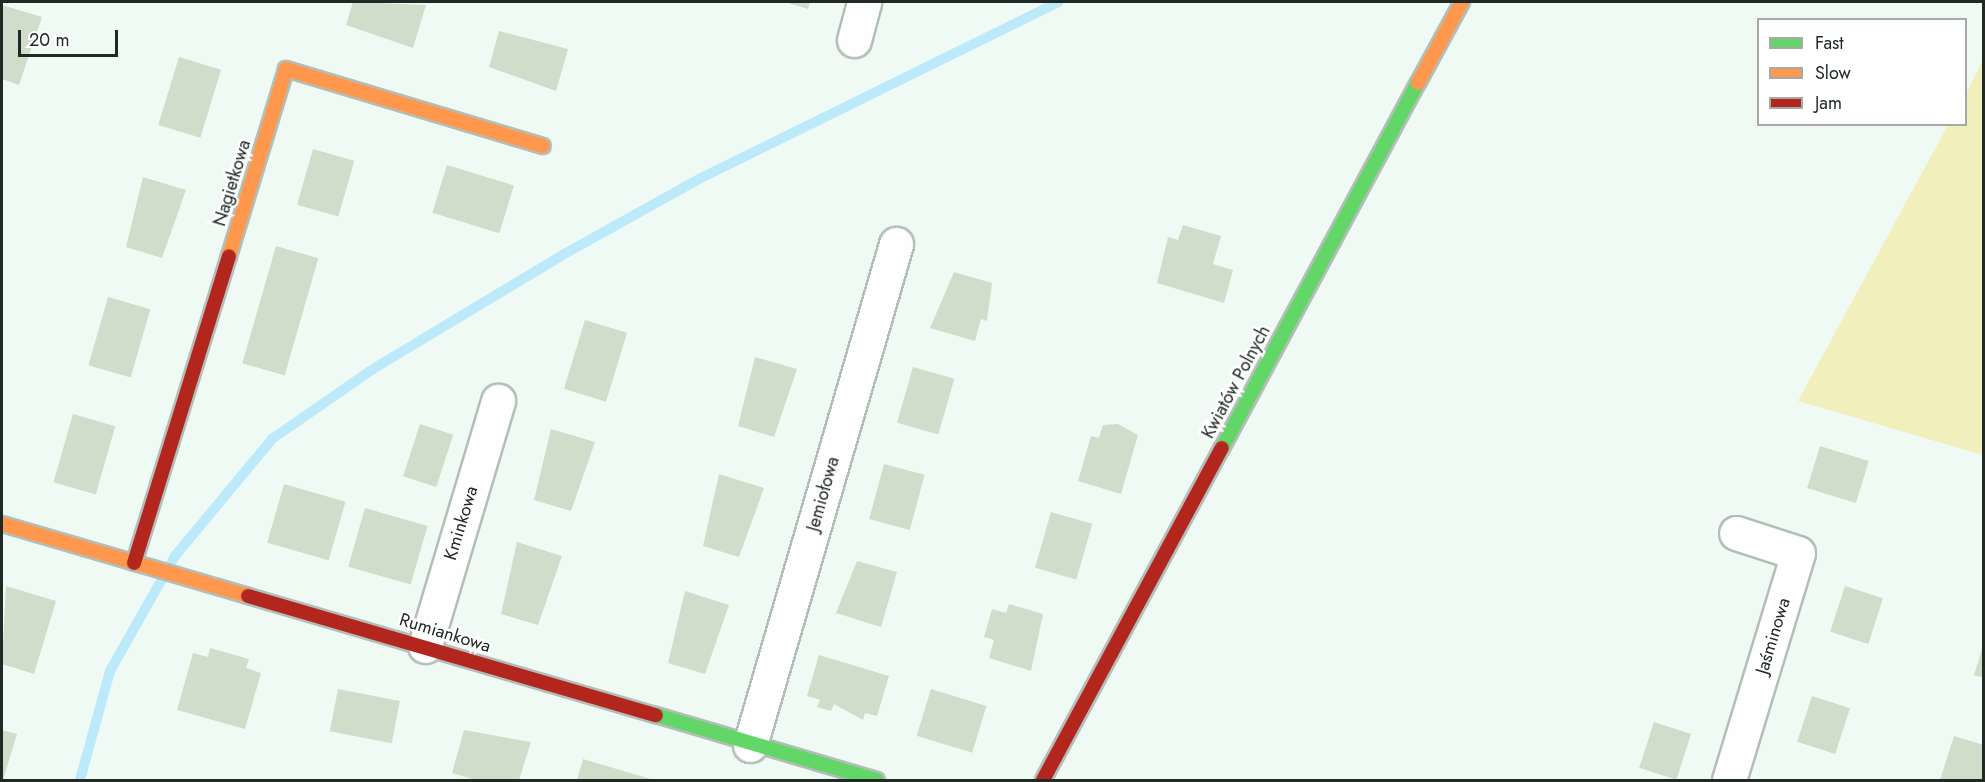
<!DOCTYPE html>
<meta charset="utf-8">
<style>
body{margin:0}
#map{position:relative;width:1985px;height:782px;overflow:hidden;background:#effaf4;font-family:Jost,sans-serif}
div>[style]{position:absolute}
[style*='--x']{left:calc(var(--x)*1px);top:calc(var(--y)*1px);width:calc(var(--w)*1px);rotate:calc(var(--a)*1deg)}
.green>*{inset:0;background:#f1efbc}
.stream>*{height:10px;margin:-5px;padding:0 5px;transform-origin:5px;border-radius:5px;background:#bceafa}
.building>*{inset:0;background:#d0ddcb;transform-origin:0 0}
.roads{filter:drop-shadow(2px 0 #b4beb8) drop-shadow(-2px 0 #b4beb8) drop-shadow(0 2px #b4beb8) drop-shadow(0 -2px #b4beb8)}
.street>*{height:33px;margin:-16.5px;padding:0 16.5px;transform-origin:16.5px;border-radius:16.5px;background:#fdfefd}
.fast>*{height:14px;margin:-7px;padding:0 7px;transform-origin:7px;border-radius:7px;background:#63d668}
.slow>*{height:14px;margin:-7px;padding:0 7px;transform-origin:7px;border-radius:7px;background:#ff974d}
.jam>*{height:14px;margin:-7px;padding:0 7px;transform-origin:7px;border-radius:7px;background:#b3261e}
span{translate:-50% -50%;white-space:nowrap;text-align:center;line-height:1.15;-webkit-text-stroke:5px #fff;paint-order:stroke}
.street-label{font-size:18px;color:#202924}
.frame{position:absolute;inset:0;border:3px solid #202924;pointer-events:none}
.legend{position:absolute;left:1757px;top:18px;width:210px;height:108px;box-sizing:border-box;background:#fff;border:2px solid #a6a9a7;margin:0;padding:8px 10px;list-style:none;font-size:18px;color:#202924}
.legend li{display:flex;align-items:center;gap:12px;height:30px}
.legend b{width:30px;border:2px solid #a6a9a7}
.scale{position:absolute;left:18px;top:30px;width:100px;height:27px;box-sizing:border-box;border:3px solid #202924;border-top:0;padding-left:8px;font-size:18px;line-height:21px;white-space:nowrap;color:#202924;-webkit-text-stroke:4px #fff;paint-order:stroke}
</style>
<div id="map">
<div class="green">
<i style="clip-path:polygon(1983px 60px,1983px 455px,1798px 401px,1948px 125px,1966px 124px,1966px 93px)"></i>
</div>
<div class="stream">
<i style="--x:80;--y:780;--w:113;--a:-74.6"></i>
<i style="--x:110;--y:671;--w:132;--a:-60.5"></i>
<i style="--x:175;--y:556;--w:152;--a:-50.3"></i>
<i style="--x:272;--y:439;--w:123;--a:-34.7"></i>
<i style="--x:373;--y:369;--w:225;--a:-31"></i>
<i style="--x:566;--y:253;--w:154;--a:-29.1"></i>
<i style="--x:701;--y:178;--w:398;--a:-26.2"></i>
</div>
<div class="building">
<i style="clip-path:polygon(353px 2px,426px 5px,413px 48px,346px 25px)"></i>
<i style="clip-path:polygon(785px 2px,810px 2px,808px 9px)"></i>
<i style="clip-path:polygon(2px 5px,42px 17px,19px 85px,2px 79px)"></i>
<i style="clip-path:polygon(499px 31px,568px 49px,556px 91px,489px 67px)"></i>
<i style="left:179px;top:57px;width:44px;height:71px;rotate:17deg"></i>
<i style="left:313px;top:149px;width:43px;height:58px;rotate:16deg"></i>
<i style="left:447px;top:165px;width:70px;height:50px;rotate:17deg"></i>
<i style="clip-path:polygon(143px 177px,186px 190px,162px 258px,126px 247px)"></i>
<i style="clip-path:polygon(1183px 225px,1221px 236px,1213px 264px,1233px 270px,1224px 303px,1157px 283px,1168px 237px,1178px 240px)"></i>
<i style="left:276px;top:246px;width:44px;height:122px;rotate:16deg"></i>
<i style="clip-path:polygon(954px 272px,992px 283px,987px 321px,981px 319px,975px 341px,930px 328px)"></i>
<i style="left:108px;top:297px;width:44px;height:71px;rotate:16deg"></i>
<i style="left:585px;top:320px;width:44px;height:72px;rotate:17deg"></i>
<i style="clip-path:polygon(755px 357px,797px 369px,774px 437px,738px 426px)"></i>
<i style="left:913px;top:367px;width:43px;height:58px;rotate:16deg"></i>
<i style="left:73px;top:414px;width:44px;height:71px;rotate:16deg"></i>
<i style="left:420px;top:424px;width:35px;height:55px;rotate:18deg"></i>
<i style="clip-path:polygon(1118px 424px,1138px 435px,1121px 494px,1078px 481px,1091px 436px,1099px 438px,1103px 425px)"></i>
<i style="clip-path:polygon(551px 429px,595px 442px,571px 511px,534px 500px)"></i>
<i style="left:1820px;top:446px;width:51px;height:44px;rotate:17deg"></i>
<i style="left:884px;top:464px;width:42px;height:57px;rotate:15deg"></i>
<i style="clip-path:polygon(719px 474px,764px 488px,739px 557px,703px 546px)"></i>
<i style="left:284px;top:484px;width:64px;height:61px;rotate:16deg"></i>
<i style="left:365px;top:508px;width:65px;height:61px;rotate:16deg"></i>
<i style="left:1051px;top:512px;width:43px;height:58px;rotate:16deg"></i>
<i style="clip-path:polygon(517px 542px,562px 556px,538px 625px,501px 614px)"></i>
<i style="clip-path:polygon(857px 561px,897px 572px,881px 627px,836px 613px)"></i>
<i style="clip-path:polygon(6px 586px,56px 601px,34px 674px,2px 664px)"></i>
<i style="left:1845px;top:586px;width:40px;height:48px;rotate:18deg"></i>
<i style="clip-path:polygon(685px 591px,729px 605px,705px 674px,668px 663px)"></i>
<i style="clip-path:polygon(1009px 604px,1043px 614px,1031px 671px,989px 658px,994px 640px,984px 637px,992px 609px,1006px 613px)"></i>
<i style="clip-path:polygon(1983px 646px,1984px 646px,1984px 678px,1974px 675px)"></i>
<i style="clip-path:polygon(210px 648px,249px 659px,246px 668px,261px 673px,245px 729px,177px 710px,193px 653px,208px 657px)"></i>
<i style="clip-path:polygon(819px 655px,889px 676px,877px 716px,865px 713px,863px 720px,834px 704px,831px 711px,817px 707px,820px 700px,807px 696px)"></i>
<i style="left:338px;top:689px;width:63px;height:43px;rotate:11deg"></i>
<i style="left:931px;top:689px;width:58px;height:49px;rotate:17deg"></i>
<i style="left:1812px;top:696px;width:40px;height:48px;rotate:18deg"></i>
<i style="left:1654px;top:722px;width:39px;height:48px;rotate:18deg"></i>
<i style="clip-path:polygon(2px 730px,17px 734px,3px 780px,2px 780px)"></i>
<i style="clip-path:polygon(464px 730px,531px 742px,519px 780px,476px 780px,452px 773px)"></i>
<i style="clip-path:polygon(1954px 736px,1984px 745px,1982px 780px,1940px 780px)"></i>
<i style="clip-path:polygon(583px 759px,654px 780px,577px 780px)"></i>
</div>
<div class="roads">
<div class="street">
<i style="--x:854;--y:40;--w:39;--a:-75"></i>
<i style="--x:425;--y:646;--w:256;--a:-73.4"></i>
<i style="--x:750;--y:745;--w:522;--a:-73.75"></i>
<i style="--x:1729;--y:780;--w:237;--a:-73.1"></i>
<i style="--x:1798;--y:553;--w:65;--a:-162.1"></i>
</div>
<div class="fast">
<i style="--x:1222;--y:448;--w:414;--a:-61.8"></i>
<i style="--x:656;--y:715;--w:230;--a:16.4"></i>
</div>
<div class="slow">
<i style="--x:1418;--y:83;--w:92;--a:-61.5"></i>
<i style="--x:229;--y:256;--w:195;--a:-73"></i>
<i style="--x:286;--y:69;--w:268;--a:16.7"></i>
<i style="--x:2;--y:524;--w:256;--a:16.3"></i>
</div>
<div class="jam">
<i style="--x:134;--y:563;--w:321;--a:-72.8"></i>
<i style="--x:248;--y:596;--w:425;--a:16.3"></i>
<i style="--x:1043;--y:780;--w:377;--a:-61.7"></i>
</div>
</div>
<div class="street-label">
<span style="left:232px;top:183px;rotate:-73deg">Nagietkowa</span>
<span style="left:1236px;top:382px;rotate:-62deg">Kwiatów Polnych</span>
<span style="left:823px;top:494px;rotate:-74deg">Jemiołowa</span>
<span style="left:461px;top:523px;rotate:-73deg">Kminkowa</span>
<span style="left:445px;top:633px;rotate:17deg">Rumiankowa</span>
<span style="left:1773px;top:636px;rotate:-73deg">Jaśminowa</span>
</div>
<div class="frame"></div>
<ul class="legend">
<li><b style="height:8px;background:#63d668"></b>Fast</li>
<li><b style="height:8px;background:#ff974d"></b>Slow</li>
<li><b style="height:8px;background:#b3261e"></b>Jam</li>
</ul>
<div class="scale">20 m</div>
</div>
